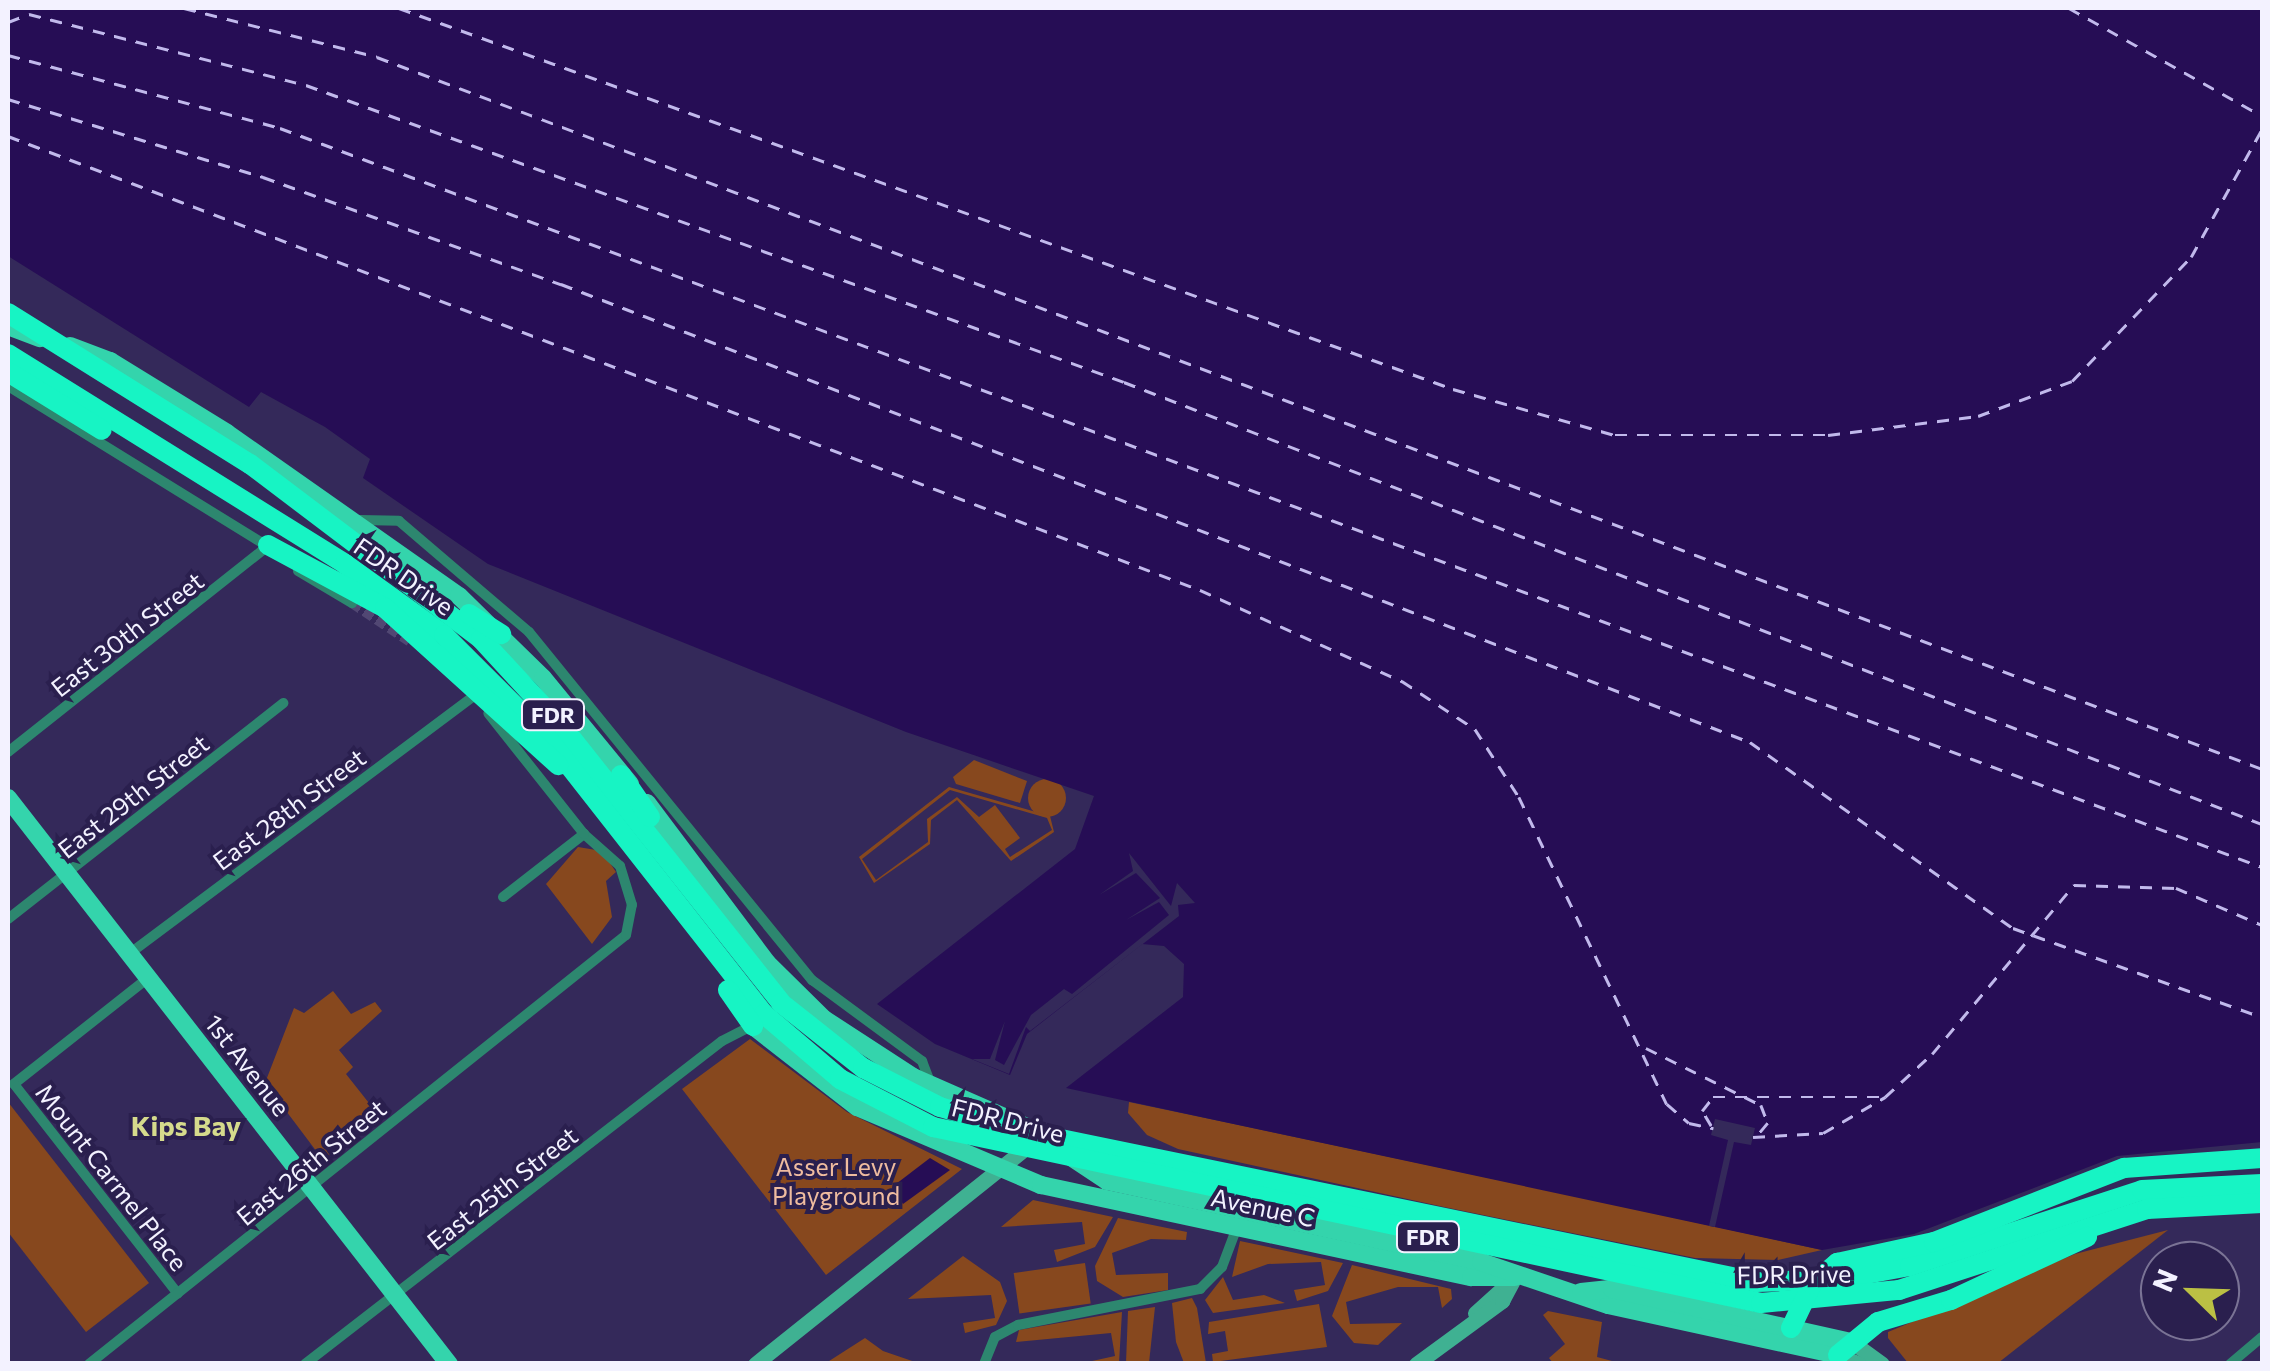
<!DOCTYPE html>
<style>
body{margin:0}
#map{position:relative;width:2270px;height:1371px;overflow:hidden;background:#34295a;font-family:Commissioner,sans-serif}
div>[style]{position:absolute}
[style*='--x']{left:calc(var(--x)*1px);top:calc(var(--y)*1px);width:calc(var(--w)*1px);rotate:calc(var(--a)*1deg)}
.green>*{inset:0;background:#87481e;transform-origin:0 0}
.round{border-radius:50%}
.water>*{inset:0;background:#260d55}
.pier>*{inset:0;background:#34295a}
.ferry>*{height:2.5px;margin-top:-1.25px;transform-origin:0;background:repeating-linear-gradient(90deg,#c1b9ec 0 12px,transparent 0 22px)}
.street-tunnel>*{height:10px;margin-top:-5px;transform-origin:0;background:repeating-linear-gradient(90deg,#514773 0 10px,transparent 0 15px)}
.street>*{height:10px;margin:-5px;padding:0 5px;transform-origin:5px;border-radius:5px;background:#2d876f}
.secondary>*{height:15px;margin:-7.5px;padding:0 7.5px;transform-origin:7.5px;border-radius:7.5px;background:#3fb192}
.primary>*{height:18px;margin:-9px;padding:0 9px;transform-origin:9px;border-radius:9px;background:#34d4ac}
.highway>*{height:20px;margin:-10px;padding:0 10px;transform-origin:10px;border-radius:10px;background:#17f4c4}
span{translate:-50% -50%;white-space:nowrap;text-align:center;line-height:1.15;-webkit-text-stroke:8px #2a1f4e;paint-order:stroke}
.shield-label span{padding:2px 8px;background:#2a1f4e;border:2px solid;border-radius:8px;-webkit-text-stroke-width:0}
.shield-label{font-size:22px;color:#f3f2ff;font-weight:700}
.street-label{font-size:25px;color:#f3f2ff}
.park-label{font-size:25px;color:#efbc9f}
.neighbourhood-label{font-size:28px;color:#d5da8c;font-weight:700}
.frame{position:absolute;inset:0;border:10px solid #f3f2ff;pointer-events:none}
.north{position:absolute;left:2140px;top:1241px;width:100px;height:100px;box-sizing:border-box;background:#2a1f4e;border:2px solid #7a7395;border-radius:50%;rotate:293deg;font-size:28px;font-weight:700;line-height:40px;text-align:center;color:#f3f2ff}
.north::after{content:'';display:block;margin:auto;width:35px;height:45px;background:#bbc044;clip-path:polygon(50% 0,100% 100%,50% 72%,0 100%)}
</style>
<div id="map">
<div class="green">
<i style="clip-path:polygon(974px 760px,1027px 781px,1020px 803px,956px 784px,953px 777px)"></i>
<i class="round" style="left:1028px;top:779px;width:38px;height:38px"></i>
<i style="clip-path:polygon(evenodd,949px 787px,1050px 816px,1054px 832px,1011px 861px,957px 800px,931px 820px,930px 844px,874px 883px,859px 857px,949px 787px,950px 790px,1047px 818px,1052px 830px,1010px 857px,1005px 849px,1020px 838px,995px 805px,979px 817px,957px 797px,927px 819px,928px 842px,876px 880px,862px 859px,950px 790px)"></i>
<i style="clip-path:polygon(578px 847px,602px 851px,616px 872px,606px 881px,612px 917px,592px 944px,546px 884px)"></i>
<i style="clip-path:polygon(333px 991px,351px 1014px,375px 1002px,382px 1011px,339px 1050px,353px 1067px,346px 1074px,380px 1117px,323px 1160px,265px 1083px,294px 1008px,304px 1013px)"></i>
<i style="clip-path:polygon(750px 1039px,847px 1112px,962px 1169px,826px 1275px,682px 1089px)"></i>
<i style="clip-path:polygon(8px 1102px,149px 1283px,86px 1332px,8px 1232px)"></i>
<i style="clip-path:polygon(1129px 1102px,1542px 1189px,1822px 1250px,1778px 1260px,1695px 1258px,1444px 1207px,1178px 1149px,1147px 1135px,1128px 1113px)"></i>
<i style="clip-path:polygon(1033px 1200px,1113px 1217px,1095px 1247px,1057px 1262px,1054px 1250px,1085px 1244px,1082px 1222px,1001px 1227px)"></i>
<i style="clip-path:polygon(1118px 1218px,1187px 1232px,1186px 1240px,1151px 1239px,1112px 1253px,1116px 1275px,1168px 1273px,1168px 1290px,1123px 1297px,1097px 1281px,1095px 1266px)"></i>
<i style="clip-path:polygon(2168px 1230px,1998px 1363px,1908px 1363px,1888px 1338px,1888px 1332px,2075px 1254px)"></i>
<i style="clip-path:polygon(1240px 1241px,1343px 1263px,1328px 1291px,1297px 1301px,1294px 1290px,1325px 1285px,1321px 1262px,1268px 1264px,1232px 1277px)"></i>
<i style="clip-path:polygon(963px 1256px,1000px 1282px,1007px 1301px,996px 1325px,965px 1333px,963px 1323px,995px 1318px,991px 1295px,908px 1299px)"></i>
<i style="left:1085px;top:1263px;width:41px;height:72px;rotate:82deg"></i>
<i style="clip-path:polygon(1352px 1265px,1451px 1289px,1452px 1299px,1442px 1308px,1438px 1287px,1398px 1287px,1346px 1302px,1350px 1324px,1402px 1323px,1378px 1345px,1354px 1343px,1332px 1316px)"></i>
<i style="clip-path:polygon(1223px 1277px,1233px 1300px,1264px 1295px,1285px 1303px,1213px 1313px,1205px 1300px)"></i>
<i style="clip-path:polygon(1192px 1298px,1197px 1308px,1206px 1363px,1184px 1363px,1176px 1342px,1172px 1303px)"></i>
<i style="clip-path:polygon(1319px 1304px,1327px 1347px,1213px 1362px,1212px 1354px,1228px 1351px,1225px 1331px,1208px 1334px,1209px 1322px)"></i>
<i style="clip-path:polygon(1155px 1307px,1149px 1363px,1126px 1363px,1128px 1311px)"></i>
<i style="clip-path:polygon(1548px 1311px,1602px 1322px,1597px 1357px,1612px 1361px,1553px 1363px,1549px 1358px,1565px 1344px,1543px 1315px)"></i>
<i style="clip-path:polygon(1122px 1312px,1119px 1363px,1083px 1363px,1115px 1356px,1111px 1333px,1016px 1342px,1019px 1330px)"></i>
<i style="clip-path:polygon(865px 1338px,883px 1351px,918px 1363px,826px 1363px)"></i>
</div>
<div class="water">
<i style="clip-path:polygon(8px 8px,2262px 8px,2262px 1142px,2117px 1156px,1914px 1234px,1822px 1250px,1066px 1088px,1183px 997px,1184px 964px,1164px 946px,1142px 944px,1027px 1034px,1010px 1075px,935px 1044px,877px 1004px,1075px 849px,1094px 796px,906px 732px,488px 564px,363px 478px,370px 459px,325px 427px,261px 392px,249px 407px,8px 256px)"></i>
<i style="clip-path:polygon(930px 1158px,950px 1170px,903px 1204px,892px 1187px)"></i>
</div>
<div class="pier">
<i style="clip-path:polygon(1129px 853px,1171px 906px,1177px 883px,1195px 903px,1178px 905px,1179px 916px,1030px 1031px,1026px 1027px,1009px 1074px,972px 1059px,990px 1059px,1005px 1021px,995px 1060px,1004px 1065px,1031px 1015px,1064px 989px,1072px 994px,1169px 915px,1159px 902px,1126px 920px,1160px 898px,1136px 873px,1099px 895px,1133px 871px)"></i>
<i style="clip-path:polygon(1715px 1119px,1755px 1128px,1751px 1145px,1734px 1142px,1715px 1227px,1709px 1226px,1728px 1140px,1711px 1135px)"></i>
</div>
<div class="ferry">
<i style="--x:184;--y:8;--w:199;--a:14.2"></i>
<i style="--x:377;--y:57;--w:2015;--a:20.69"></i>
<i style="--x:399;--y:8;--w:1121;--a:19.87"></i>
<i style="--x:1453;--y:389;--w:168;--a:15.9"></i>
<i style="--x:1615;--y:435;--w:213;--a:0"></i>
<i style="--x:1828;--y:435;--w:151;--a:-7.2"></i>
<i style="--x:1978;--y:416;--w:100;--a:-20.4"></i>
<i style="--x:2072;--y:381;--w:172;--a:-46.2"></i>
<i style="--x:2191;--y:257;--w:146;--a:-61"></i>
<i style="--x:2069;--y:8;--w:221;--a:29.2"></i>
<i style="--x:8;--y:22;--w:22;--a:-21"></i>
<i style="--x:29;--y:14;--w:286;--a:14.4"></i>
<i style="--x:306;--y:85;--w:870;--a:19.95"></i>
<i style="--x:1124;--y:382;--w:1221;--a:21.23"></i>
<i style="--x:8;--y:55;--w:282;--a:15"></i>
<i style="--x:280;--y:128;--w:2115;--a:20.45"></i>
<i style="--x:8;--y:99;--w:267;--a:17"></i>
<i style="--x:263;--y:177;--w:317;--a:19.8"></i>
<i style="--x:561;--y:284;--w:1274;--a:21.07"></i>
<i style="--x:1750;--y:742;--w:322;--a:35.3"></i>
<i style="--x:2013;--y:928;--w:264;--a:19.7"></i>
<i style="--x:8;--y:136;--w:1276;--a:20.85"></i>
<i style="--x:1200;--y:590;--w:222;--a:24.3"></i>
<i style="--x:1402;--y:681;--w:87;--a:33.3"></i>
<i style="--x:1475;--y:729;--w:81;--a:57.1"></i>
<i style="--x:1519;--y:797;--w:341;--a:64.3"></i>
<i style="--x:1667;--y:1104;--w:29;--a:41"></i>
<i style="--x:1689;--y:1123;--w:25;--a:12"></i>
<i style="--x:1646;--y:1048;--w:128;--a:26.4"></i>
<i style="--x:1761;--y:1105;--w:19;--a:69"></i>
<i style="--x:1768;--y:1123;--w:17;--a:130"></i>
<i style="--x:1711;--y:1126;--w:17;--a:-121"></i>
<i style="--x:1702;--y:1111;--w:18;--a:-52"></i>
<i style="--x:1713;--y:1097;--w:171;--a:0"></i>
<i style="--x:1753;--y:1137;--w:70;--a:-3.3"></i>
<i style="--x:1823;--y:1133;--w:72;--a:-30.1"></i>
<i style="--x:1885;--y:1097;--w:64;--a:-42.5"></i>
<i style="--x:1932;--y:1054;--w:221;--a:-50"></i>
<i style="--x:2074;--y:885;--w:102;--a:1.7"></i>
<i style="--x:2176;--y:888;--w:94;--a:23.3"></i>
</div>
<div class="street-tunnel">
<i style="--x:352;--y:603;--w:69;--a:33.7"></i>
</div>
<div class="street">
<i style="--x:8;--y:386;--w:308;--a:31.7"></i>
<i style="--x:360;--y:520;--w:39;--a:1"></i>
<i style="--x:399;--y:521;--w:171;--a:40.5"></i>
<i style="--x:529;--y:632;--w:449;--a:50.9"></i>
<i style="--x:812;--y:980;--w:137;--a:36.4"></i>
<i style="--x:922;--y:1061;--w:26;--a:69"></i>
<i style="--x:298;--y:571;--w:63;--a:30.7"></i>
<i style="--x:8;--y:752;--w:332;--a:-38.4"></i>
<i style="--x:503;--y:897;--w:103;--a:-37.9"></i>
<i style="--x:8;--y:919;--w:350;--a:-38.1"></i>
<i style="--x:129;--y:954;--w:429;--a:-36.8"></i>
<i style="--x:148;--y:978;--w:171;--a:141.7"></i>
<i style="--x:14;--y:1084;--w:266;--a:52"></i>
<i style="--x:89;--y:1364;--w:687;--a:-38.62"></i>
<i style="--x:626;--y:935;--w:31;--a:-79"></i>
<i style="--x:632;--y:905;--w:41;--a:-107.1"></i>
<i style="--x:620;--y:866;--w:48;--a:-138.4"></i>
<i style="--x:584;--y:834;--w:154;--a:-128.4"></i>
<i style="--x:305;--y:1364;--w:527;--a:-37.76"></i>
<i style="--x:722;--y:1041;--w:34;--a:-27"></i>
<i style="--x:984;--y:1364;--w:29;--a:-68"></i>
<i style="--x:995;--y:1337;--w:26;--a:-28"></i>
<i style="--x:1018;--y:1325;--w:186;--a:-11.2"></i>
<i style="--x:1200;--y:1289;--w:31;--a:-45"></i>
<i style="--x:1222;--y:1267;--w:43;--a:-69.4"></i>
<i style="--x:2230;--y:1364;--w:42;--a:-40.2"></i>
</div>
<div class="secondary">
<i style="--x:1475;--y:1313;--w:54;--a:-42"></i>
<i style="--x:1852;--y:1342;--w:37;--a:36"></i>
<i style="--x:1838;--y:1355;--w:23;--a:23"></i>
<i style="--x:755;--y:1364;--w:356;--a:-38.6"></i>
<i style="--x:1416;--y:1364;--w:107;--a:-36.2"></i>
<i style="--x:1502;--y:1301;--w:27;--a:-62"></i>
</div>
<div class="primary">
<i style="--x:8;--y:326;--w:34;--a:21"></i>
<i style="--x:70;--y:346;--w:43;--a:20.6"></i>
<i style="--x:110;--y:361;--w:137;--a:31.6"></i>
<i style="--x:227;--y:433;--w:284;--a:35.1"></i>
<i style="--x:459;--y:596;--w:117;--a:44.3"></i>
<i style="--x:543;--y:678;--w:137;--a:50.6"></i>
<i style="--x:8;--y:798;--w:718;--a:52.08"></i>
<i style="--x:647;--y:803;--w:200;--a:53.1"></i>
<i style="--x:767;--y:963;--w:80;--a:44.5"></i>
<i style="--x:824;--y:1019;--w:106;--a:33.1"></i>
<i style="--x:913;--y:1077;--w:142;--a:23.7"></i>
<i style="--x:753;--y:1026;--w:132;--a:37.9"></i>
<i style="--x:857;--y:1107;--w:200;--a:23"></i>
<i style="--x:1041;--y:1185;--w:440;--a:12.1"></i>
<i style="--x:1471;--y:1277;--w:44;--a:0"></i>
<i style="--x:1071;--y:1157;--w:43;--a:33.7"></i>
<i style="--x:1107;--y:1181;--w:383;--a:12.2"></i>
<i style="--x:1481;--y:1262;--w:134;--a:18.7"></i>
<i style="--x:1608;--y:1305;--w:235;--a:12.3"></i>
<i style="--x:1581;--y:1292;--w:31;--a:-6"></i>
<i style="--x:1612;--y:1289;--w:246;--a:12.5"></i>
</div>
<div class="highway">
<i style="--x:8;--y:313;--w:285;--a:32"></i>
<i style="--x:250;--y:464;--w:290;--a:37.1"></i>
<i style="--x:481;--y:639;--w:124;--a:47.3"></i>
<i style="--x:565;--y:730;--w:348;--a:51.6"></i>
<i style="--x:781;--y:1003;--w:105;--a:38.4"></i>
<i style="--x:863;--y:1068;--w:86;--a:26.9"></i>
<i style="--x:940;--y:1107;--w:85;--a:16.3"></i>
<i style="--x:1022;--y:1131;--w:749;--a:11.62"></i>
<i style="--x:1756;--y:1282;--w:83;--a:-2.1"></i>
<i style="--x:1839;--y:1279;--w:72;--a:-10.4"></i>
<i style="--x:1910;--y:1266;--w:244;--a:-18.1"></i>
<i style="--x:2142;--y:1190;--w:120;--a:-2.9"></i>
<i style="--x:8;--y:354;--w:397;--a:31.9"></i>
<i style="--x:345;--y:564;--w:122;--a:35.6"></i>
<i style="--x:444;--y:635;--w:148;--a:45"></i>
<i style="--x:549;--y:740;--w:348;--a:51.9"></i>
<i style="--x:764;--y:1014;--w:100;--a:40.5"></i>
<i style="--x:840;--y:1079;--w:105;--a:27.3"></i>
<i style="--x:933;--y:1127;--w:846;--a:12"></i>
<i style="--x:1761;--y:1303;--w:139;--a:-5.4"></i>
<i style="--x:1899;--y:1290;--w:261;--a:-18.1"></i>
<i style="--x:2147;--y:1209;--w:115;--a:-3"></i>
<i style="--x:8;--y:372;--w:110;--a:31.7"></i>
<i style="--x:268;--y:545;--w:133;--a:28.3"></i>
<i style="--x:385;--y:608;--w:234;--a:42.2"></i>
<i style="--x:469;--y:614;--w:38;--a:32"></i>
<i style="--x:621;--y:775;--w:51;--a:55.4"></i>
<i style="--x:728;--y:990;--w:44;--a:55.2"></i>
<i style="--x:1791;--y:1328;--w:49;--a:-64.5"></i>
<i style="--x:1812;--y:1284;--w:33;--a:-40"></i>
<i style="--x:1837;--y:1263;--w:99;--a:-12.2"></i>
<i style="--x:1934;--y:1242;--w:204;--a:-21.3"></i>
<i style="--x:2124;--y:1168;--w:138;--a:-4.1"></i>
<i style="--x:1838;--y:1355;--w:52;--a:-39.5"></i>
<i style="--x:1878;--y:1322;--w:76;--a:-16.8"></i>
<i style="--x:1951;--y:1300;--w:150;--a:-24.9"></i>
</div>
<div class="shield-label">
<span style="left:553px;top:715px">FDR</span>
<span style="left:1428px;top:1237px">FDR</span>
</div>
<div class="street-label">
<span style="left:404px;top:576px;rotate:35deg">FDR Drive</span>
<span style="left:127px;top:634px;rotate:-38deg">East 30th Street</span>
<span style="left:133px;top:796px;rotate:-38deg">East 29th Street</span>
<span style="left:289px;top:809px;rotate:-37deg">East 28th Street</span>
<span style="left:248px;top:1065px;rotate:52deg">1st Avenue</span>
<span style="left:1008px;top:1120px;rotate:14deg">FDR Drive</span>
<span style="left:311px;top:1162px;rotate:-39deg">East 26th Street</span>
<span style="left:112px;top:1177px;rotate:52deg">Mount Carmel Place</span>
<span style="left:502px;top:1188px;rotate:-38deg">East 25th Street</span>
<span style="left:1263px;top:1207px;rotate:12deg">Avenue C</span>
<span style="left:1794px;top:1274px;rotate:-1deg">FDR Drive</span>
</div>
<div class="park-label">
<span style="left:836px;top:1181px">Asser Levy<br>Playground</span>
</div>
<div class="neighbourhood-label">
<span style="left:186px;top:1125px">Kips Bay</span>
</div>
<div class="frame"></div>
<div class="north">N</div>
</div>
